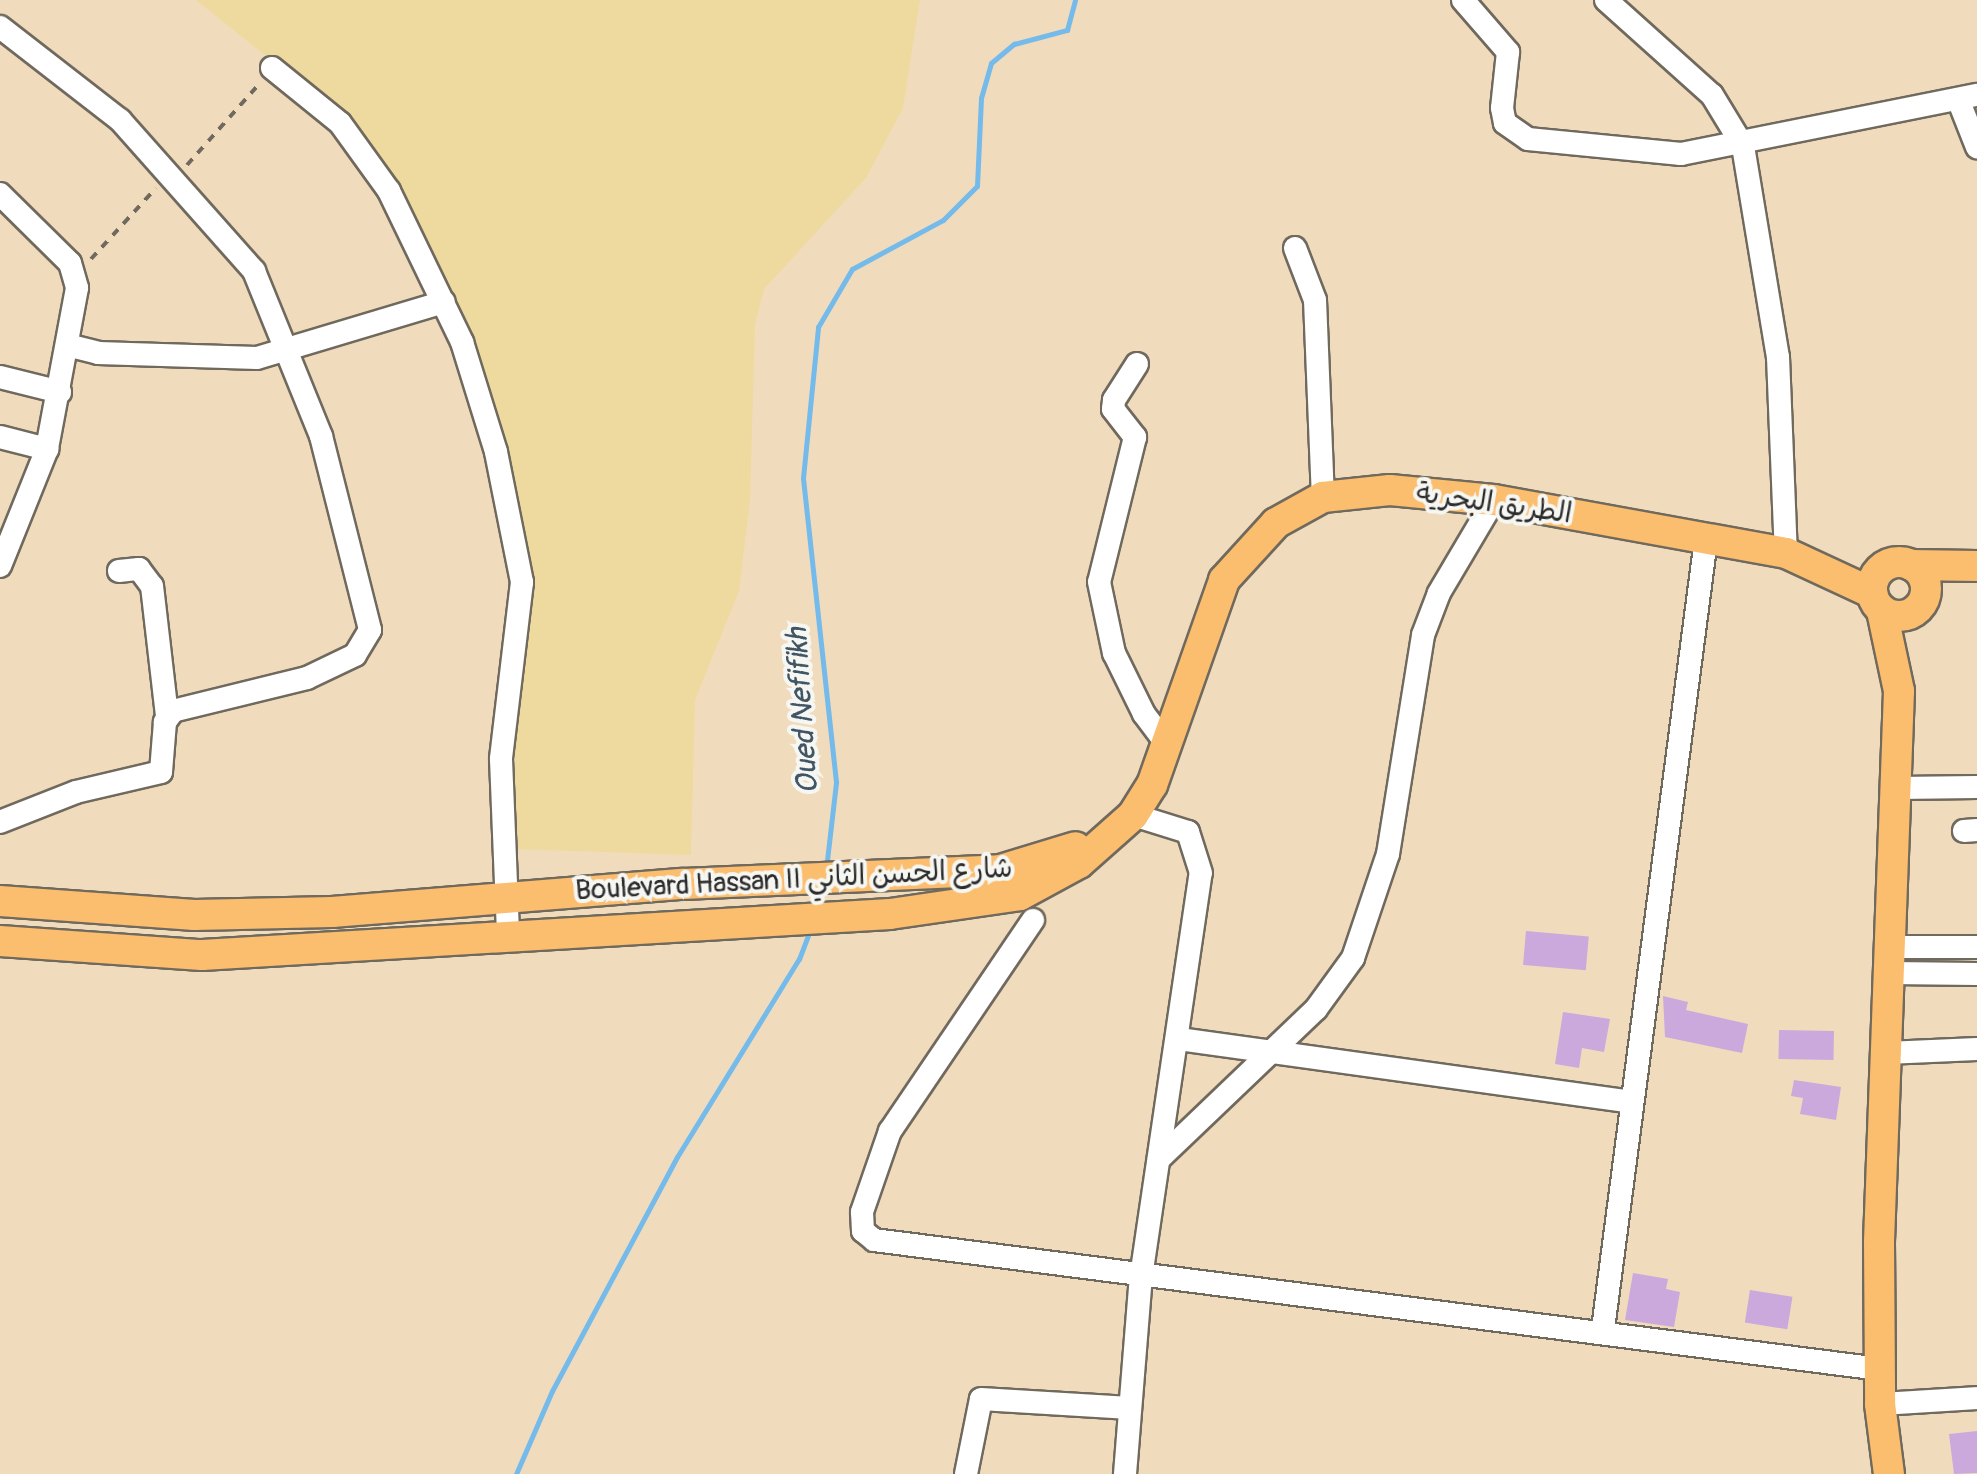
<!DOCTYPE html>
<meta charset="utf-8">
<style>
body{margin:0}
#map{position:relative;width:1977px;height:1474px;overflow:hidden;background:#f0dcbc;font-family:Pangolin,"Playpen Sans Arabic",sans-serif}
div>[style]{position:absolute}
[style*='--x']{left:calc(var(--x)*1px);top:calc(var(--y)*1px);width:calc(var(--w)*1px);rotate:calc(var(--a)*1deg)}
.sand>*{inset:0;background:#eeda9e}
.stream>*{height:5px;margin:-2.5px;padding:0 2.5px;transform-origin:2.5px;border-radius:2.5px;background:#74baeb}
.building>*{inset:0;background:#cba9dc;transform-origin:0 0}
.path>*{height:4px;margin-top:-2px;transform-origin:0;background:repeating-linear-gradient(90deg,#70695e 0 8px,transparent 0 16px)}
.roads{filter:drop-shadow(2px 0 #70695e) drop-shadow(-2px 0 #70695e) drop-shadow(0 2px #70695e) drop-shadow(0 -2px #70695e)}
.minor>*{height:22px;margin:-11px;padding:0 11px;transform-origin:11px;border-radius:11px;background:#fff}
.major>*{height:30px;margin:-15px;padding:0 15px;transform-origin:15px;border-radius:15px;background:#fbbd6e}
.major>.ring{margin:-15px;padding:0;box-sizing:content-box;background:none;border:30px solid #fbbd6e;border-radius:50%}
span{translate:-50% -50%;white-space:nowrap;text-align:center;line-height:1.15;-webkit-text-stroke:8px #f6f6f2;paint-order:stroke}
.street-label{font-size:28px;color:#2b2b2b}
.water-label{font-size:30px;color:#415665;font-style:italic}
</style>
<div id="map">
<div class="sand">
<i style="clip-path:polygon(196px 0,920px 0,903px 108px,866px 178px,764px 289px,755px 325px,750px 501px,739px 591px,695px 700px,691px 855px,512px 849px,523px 518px,467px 346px,326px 104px)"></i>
</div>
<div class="stream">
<i style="--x:826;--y:869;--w:88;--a:-83.4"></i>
<i style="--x:836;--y:782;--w:306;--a:-96.2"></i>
<i style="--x:803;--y:478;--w:152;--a:-84.3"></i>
<i style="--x:818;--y:327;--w:67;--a:-59.6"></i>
<i style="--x:852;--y:269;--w:103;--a:-28.3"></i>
<i style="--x:943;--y:220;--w:48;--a:-45"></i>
<i style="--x:977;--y:186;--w:88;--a:-87.4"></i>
<i style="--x:981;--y:98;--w:36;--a:-74"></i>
<i style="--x:991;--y:63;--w:30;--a:-40"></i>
<i style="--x:1014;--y:44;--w:55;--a:-14.8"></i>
<i style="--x:1067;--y:30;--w:31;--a:-75"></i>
<i style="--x:516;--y:1474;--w:90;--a:-66.6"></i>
<i style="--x:552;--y:1391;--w:265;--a:-61.9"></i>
<i style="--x:677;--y:1157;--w:233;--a:-58.4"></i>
<i style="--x:799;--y:959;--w:33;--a:-69"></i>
</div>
<div class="building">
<i style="left:1526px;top:931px;width:63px;height:34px;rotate:5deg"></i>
<i style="clip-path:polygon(1663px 996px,1688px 1002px,1686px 1010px,1748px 1024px,1742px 1053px,1665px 1037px)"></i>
<i style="clip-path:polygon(1563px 1012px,1610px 1019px,1604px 1052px,1582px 1048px,1579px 1068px,1555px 1064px)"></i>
<i style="left:1779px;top:1030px;width:55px;height:29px;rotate:1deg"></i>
<i style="clip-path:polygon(1794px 1080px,1841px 1087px,1836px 1120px,1800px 1114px,1803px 1098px,1791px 1096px)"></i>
<i style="clip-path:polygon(1633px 1273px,1668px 1279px,1666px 1289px,1680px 1292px,1674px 1327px,1625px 1320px)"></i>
<i style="left:1750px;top:1290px;width:43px;height:33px;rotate:9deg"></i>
<i style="clip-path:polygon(1977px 1431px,1977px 1473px,1954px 1474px,1949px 1434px)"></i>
</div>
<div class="path">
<i style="--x:187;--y:165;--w:110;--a:-48.3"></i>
<i style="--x:91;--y:259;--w:96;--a:-47.5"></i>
</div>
<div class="roads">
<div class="minor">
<i style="--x:1463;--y:0;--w:69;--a:49.1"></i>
<i style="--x:1508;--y:52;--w:56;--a:96.1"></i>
<i style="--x:1502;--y:108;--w:15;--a:79"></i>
<i style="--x:1505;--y:123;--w:28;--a:35"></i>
<i style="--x:1528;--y:139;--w:154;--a:5.6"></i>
<i style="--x:1681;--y:154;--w:302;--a:-11.3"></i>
<i style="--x:1606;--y:0;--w:142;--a:41.9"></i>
<i style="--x:1712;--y:95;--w:60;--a:58.7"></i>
<i style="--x:1743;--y:146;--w:214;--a:80.6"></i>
<i style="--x:1778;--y:357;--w:196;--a:87.7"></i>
<i style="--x:0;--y:27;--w:152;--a:37.8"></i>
<i style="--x:120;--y:120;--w:202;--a:48.4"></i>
<i style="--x:254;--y:271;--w:178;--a:67.9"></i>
<i style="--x:321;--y:436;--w:200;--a:75.8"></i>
<i style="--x:370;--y:630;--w:29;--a:121"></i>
<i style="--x:355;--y:655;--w:53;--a:154.4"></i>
<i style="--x:307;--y:678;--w:138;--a:166.2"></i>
<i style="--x:173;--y:711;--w:14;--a:126"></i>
<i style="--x:165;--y:722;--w:50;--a:94.6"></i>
<i style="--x:161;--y:772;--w:87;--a:166.8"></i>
<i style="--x:76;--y:792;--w:82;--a:158.5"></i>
<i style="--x:272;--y:68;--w:87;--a:39"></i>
<i style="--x:340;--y:123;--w:84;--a:54.2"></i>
<i style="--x:389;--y:191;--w:168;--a:64.2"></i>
<i style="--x:462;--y:342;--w:115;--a:72.8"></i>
<i style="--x:496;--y:452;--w:133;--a:78.7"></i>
<i style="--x:522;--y:582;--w:178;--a:96.8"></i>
<i style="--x:501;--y:759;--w:175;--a:87.7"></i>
<i style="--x:1958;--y:99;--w:52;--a:68.4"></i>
<i style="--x:0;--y:194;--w:98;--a:44.6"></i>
<i style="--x:70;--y:263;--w:26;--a:74"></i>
<i style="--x:77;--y:288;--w:164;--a:100.6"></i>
<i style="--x:47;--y:449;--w:126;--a:111.9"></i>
<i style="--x:1295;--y:248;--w:56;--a:69"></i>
<i style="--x:1315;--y:300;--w:197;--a:87.7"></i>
<i style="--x:67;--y:345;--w:32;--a:14"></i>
<i style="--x:98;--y:353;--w:159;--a:1.8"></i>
<i style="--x:257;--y:358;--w:195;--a:-16.7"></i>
<i style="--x:1137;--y:364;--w:43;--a:122.6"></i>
<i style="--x:1114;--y:400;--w:9;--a:96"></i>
<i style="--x:1113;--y:409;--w:36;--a:52"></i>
<i style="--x:1135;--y:437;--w:149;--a:103.9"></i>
<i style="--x:1099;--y:582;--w:73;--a:78.1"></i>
<i style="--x:1114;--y:653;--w:68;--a:63.8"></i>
<i style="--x:1144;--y:714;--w:38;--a:53"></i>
<i style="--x:0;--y:377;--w:62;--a:14"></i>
<i style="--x:0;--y:437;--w:49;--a:14.3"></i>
<i style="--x:119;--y:571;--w:20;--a:-6"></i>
<i style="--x:139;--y:569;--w:21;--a:53"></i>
<i style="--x:152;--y:586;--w:131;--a:83.4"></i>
<i style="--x:1897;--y:788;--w:80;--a:-0.7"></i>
<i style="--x:1964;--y:831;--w:13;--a:-4"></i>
<i style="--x:1033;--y:920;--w:255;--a:124.1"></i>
<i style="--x:890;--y:1131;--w:86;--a:109.1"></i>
<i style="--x:862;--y:1212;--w:19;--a:87"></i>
<i style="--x:863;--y:1231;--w:14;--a:39"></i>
<i style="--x:874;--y:1240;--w:1014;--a:7.31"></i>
<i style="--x:1891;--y:947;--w:86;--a:0"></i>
<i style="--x:1890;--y:973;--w:87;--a:0.7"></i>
<i style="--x:1179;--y:1039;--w:457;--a:7.9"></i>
<i style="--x:1886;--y:1053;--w:91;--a:-2.5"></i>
<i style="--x:1159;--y:1159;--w:217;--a:-43.7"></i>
<i style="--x:1316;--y:1009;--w:63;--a:-54"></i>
<i style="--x:1353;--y:958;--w:110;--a:-71.4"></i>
<i style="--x:1388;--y:854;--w:222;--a:-80.9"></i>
<i style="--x:1423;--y:635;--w:45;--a:-69.1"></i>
<i style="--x:1439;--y:593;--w:108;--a:-59.4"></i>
<i style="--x:1603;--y:1329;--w:797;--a:-82.57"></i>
<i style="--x:1880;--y:1404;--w:97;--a:-3.5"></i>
<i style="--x:966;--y:1474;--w:76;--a:-78.7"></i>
<i style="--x:981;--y:1399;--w:149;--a:3.5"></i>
<i style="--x:1125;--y:1474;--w:198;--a:-85.4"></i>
<i style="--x:1141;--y:1277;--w:408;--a:-81.6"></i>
<i style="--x:1201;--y:873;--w:43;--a:-107.6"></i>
<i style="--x:1188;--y:832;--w:58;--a:-162.8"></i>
</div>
<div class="major">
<i class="ring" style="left:1872px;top:562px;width:24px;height:24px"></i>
<i style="--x:1911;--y:565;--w:66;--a:0.9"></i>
<i style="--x:1882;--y:611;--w:82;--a:78"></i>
<i style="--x:1899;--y:691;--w:551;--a:92.08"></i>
<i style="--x:1879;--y:1242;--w:162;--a:89.6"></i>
<i style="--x:1880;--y:1404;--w:71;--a:82.7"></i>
<i style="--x:0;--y:901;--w:195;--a:4.1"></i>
<i style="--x:194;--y:915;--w:138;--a:-1.2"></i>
<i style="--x:332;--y:912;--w:352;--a:-4.6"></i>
<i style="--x:683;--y:884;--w:317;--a:-2.5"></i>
<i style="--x:1000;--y:870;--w:79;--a:-16.8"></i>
<i style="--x:0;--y:941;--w:202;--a:4"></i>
<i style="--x:202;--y:955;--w:689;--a:-3.41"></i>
<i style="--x:890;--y:914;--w:131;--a:-8.3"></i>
<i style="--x:1020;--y:895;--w:67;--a:-28.5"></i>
<i style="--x:1079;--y:863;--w:72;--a:-41.6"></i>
<i style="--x:1133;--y:815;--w:36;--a:-58"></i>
<i style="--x:1152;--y:785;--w:217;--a:-70.6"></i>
<i style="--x:1224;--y:580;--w:77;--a:-47.6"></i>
<i style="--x:1276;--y:523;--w:54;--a:-29"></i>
<i style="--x:1323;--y:497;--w:67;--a:-6"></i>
<i style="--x:1390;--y:490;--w:104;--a:5.5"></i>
<i style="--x:1494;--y:500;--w:297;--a:10.3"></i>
<i style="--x:1786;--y:553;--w:95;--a:24.9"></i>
</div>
</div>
<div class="street-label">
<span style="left:1494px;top:504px;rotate:8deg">الطريق البحرية</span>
<span style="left:794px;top:880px;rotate:-3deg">Boulevard Hassan II شارع الحسن الثاني</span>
</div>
<div class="water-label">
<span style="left:803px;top:711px;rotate:-94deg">Oued Nefifikh</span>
</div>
</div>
